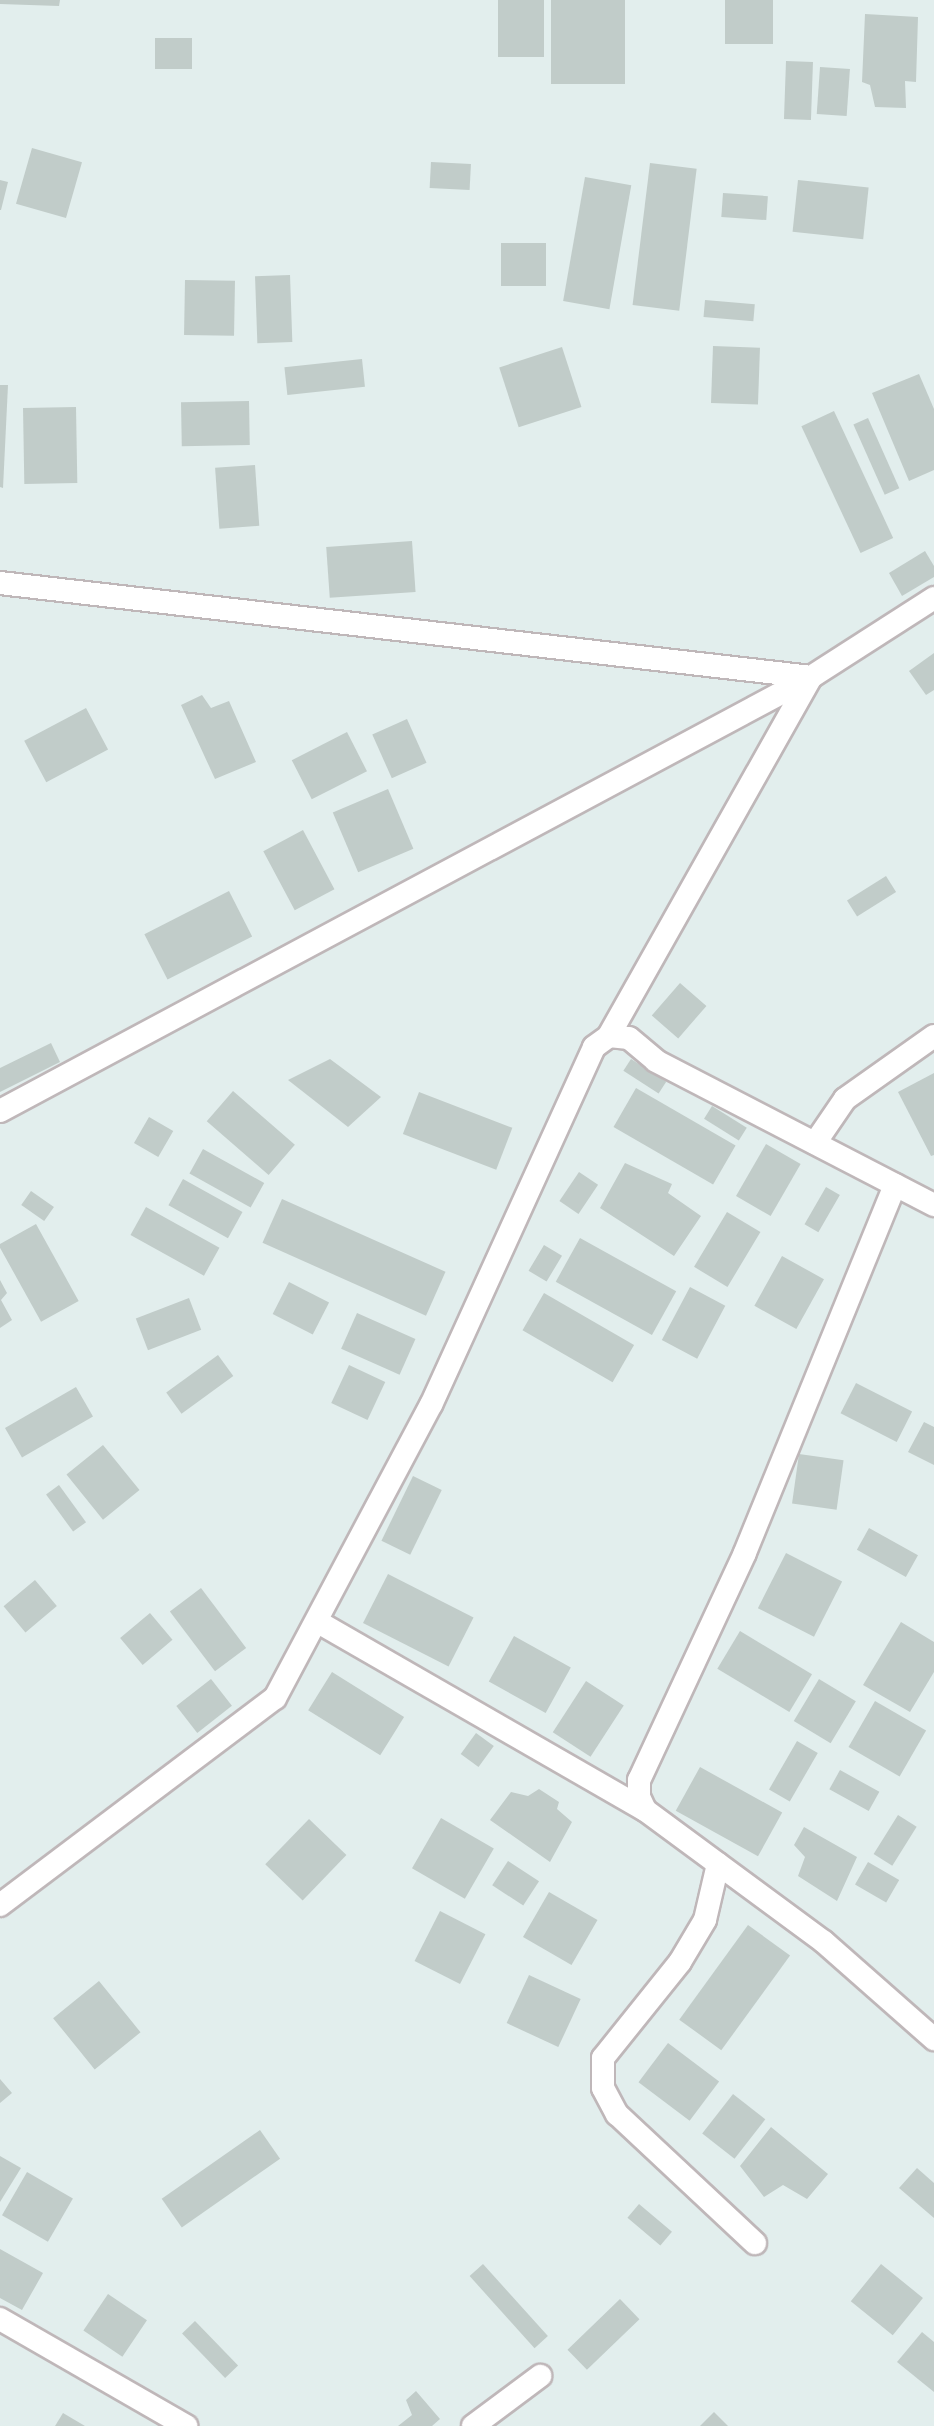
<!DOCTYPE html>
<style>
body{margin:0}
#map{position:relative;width:934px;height:2426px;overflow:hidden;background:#e2eeed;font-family:"Asap Condensed",sans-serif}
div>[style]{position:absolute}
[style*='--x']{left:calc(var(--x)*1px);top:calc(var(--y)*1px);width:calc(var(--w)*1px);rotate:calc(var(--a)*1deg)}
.building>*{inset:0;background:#c1ccc9;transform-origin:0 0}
.roads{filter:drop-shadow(2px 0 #bfb7b9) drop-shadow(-2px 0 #bfb7b9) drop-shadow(0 2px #bfb7b9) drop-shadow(0 -2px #bfb7b9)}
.minor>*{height:22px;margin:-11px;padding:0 11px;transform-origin:11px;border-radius:11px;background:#fff}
span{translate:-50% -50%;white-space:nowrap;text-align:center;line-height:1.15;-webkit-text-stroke:6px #fff;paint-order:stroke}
</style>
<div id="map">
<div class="building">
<i style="clip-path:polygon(0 0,60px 0,59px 6px,0 4px)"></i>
<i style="left:498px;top:0;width:46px;height:57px"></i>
<i style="left:551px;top:0;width:74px;height:84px"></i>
<i style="left:725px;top:0;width:48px;height:44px"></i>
<i style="clip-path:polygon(865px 14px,918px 17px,916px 82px,905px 81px,906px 108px,875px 107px,870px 85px,862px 82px)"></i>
<i style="left:155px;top:38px;width:37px;height:31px"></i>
<i style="left:786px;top:61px;width:27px;height:58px;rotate:2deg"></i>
<i style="left:820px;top:67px;width:30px;height:47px;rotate:4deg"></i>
<i style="left:32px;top:148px;width:52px;height:58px;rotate:16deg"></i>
<i style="left:431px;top:162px;width:40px;height:26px;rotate:3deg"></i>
<i style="left:650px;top:163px;width:47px;height:143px;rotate:7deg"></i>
<i style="left:585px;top:177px;width:47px;height:126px;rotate:10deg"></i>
<i style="clip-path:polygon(0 180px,8px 182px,1px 210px,0 210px)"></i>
<i style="left:798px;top:180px;width:71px;height:52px;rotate:6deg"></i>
<i style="left:723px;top:193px;width:45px;height:24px;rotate:4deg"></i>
<i style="left:501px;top:243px;width:45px;height:43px"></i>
<i style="left:290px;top:275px;width:67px;height:35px;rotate:88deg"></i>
<i style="left:185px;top:280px;width:50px;height:55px;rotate:1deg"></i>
<i style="left:705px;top:300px;width:50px;height:17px;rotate:5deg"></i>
<i style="left:713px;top:346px;width:47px;height:57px;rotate:2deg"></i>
<i style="left:562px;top:347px;width:63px;height:66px;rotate:72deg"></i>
<i style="left:362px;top:359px;width:28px;height:78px;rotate:84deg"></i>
<i style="clip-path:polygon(919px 374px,934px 409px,934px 470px,909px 481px,872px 393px)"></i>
<i style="clip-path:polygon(0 385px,8px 385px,3px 488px,0 487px)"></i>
<i style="left:249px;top:401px;width:44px;height:68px;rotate:89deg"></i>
<i style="left:76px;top:407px;width:76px;height:53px;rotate:89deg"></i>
<i style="left:834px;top:411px;width:140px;height:36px;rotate:65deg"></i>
<i style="left:868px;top:418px;width:77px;height:16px;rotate:66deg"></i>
<i style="left:255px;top:465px;width:61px;height:40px;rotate:86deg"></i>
<i style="left:412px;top:541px;width:51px;height:86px;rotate:86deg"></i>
<i style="clip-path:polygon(925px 551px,934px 566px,934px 577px,902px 596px,889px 573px)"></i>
<i style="clip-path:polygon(934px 653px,934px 690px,926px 695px,909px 671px)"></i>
<i style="clip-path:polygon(202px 695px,211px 708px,229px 701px,256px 762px,215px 779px,181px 705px)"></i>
<i style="left:86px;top:708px;width:47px;height:70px;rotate:62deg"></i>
<i style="left:407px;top:719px;width:48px;height:38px;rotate:66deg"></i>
<i style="left:347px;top:732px;width:44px;height:62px;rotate:63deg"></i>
<i style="left:388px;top:789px;width:65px;height:60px;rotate:67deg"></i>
<i style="left:303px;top:830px;width:67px;height:45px;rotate:62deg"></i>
<i style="left:886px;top:876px;width:19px;height:46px;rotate:58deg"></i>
<i style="left:229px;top:891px;width:51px;height:95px;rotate:63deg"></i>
<i style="left:680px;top:983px;width:35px;height:43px;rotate:41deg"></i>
<i style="clip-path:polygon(51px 1043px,60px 1062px,0 1092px,0 1068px)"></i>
<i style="clip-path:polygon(330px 1059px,381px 1097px,348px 1127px,288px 1080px)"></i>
<i style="left:631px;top:1059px;width:42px;height:14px;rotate:33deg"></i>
<i style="clip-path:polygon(934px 1073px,934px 1155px,931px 1156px,898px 1092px)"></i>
<i style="left:636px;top:1088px;width:115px;height:45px;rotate:30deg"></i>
<i style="left:233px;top:1091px;width:82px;height:40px;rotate:41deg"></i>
<i style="left:419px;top:1092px;width:100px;height:45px;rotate:21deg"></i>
<i style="left:712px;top:1106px;width:41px;height:15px;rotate:32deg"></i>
<i style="left:149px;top:1117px;width:28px;height:30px;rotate:30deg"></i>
<i style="left:766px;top:1144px;width:40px;height:60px;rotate:30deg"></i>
<i style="left:203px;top:1149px;width:70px;height:28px;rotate:29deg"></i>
<i style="clip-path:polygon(625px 1163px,672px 1184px,668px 1193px,701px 1216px,674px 1256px,600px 1208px)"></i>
<i style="left:579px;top:1172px;width:23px;height:35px;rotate:34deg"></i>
<i style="left:183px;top:1179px;width:68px;height:30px;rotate:29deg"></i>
<i style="left:826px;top:1187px;width:16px;height:43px;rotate:30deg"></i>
<i style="left:31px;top:1191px;width:28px;height:17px;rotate:35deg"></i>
<i style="left:282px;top:1199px;width:179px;height:48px;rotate:24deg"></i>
<i style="left:146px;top:1207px;width:84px;height:32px;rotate:29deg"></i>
<i style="left:727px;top:1212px;width:39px;height:64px;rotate:31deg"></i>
<i style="left:36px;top:1224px;width:88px;height:43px;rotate:61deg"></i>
<i style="left:580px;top:1238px;width:110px;height:50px;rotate:29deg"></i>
<i style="left:544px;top:1245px;width:21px;height:30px;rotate:31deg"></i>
<i style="left:782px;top:1256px;width:48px;height:57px;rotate:29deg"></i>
<i style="clip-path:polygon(0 1280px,7px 1293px,1px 1300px,12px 1320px,0 1328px)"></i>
<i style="left:289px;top:1282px;width:45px;height:36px;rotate:27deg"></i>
<i style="left:690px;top:1287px;width:40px;height:60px;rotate:28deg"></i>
<i style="left:544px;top:1293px;width:104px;height:43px;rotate:30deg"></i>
<i style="left:189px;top:1298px;width:34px;height:57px;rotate:69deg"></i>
<i style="left:357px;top:1313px;width:64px;height:39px;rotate:24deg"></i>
<i style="left:218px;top:1355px;width:26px;height:64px;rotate:54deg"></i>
<i style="left:349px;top:1365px;width:40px;height:42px;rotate:25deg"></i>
<i style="left:856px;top:1383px;width:63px;height:34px;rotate:27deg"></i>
<i style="left:76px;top:1387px;width:34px;height:82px;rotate:60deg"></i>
<i style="clip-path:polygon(924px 1422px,934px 1427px,934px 1465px,908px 1452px)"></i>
<i style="left:103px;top:1445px;width:58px;height:47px;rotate:51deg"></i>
<i style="left:799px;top:1454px;width:45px;height:50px;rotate:8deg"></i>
<i style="left:413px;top:1476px;width:32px;height:72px;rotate:26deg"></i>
<i style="left:59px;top:1485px;width:46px;height:16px;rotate:54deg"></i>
<i style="left:869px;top:1528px;width:56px;height:25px;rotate:29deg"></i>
<i style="left:786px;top:1553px;width:63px;height:62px;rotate:27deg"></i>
<i style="left:388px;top:1574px;width:96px;height:55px;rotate:27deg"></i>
<i style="left:35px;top:1580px;width:34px;height:41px;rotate:50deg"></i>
<i style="left:201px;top:1588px;width:75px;height:39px;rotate:53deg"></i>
<i style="left:150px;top:1613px;width:35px;height:39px;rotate:50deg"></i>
<i style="clip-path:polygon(901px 1622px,934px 1642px,934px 1672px,910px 1712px,863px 1685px)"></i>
<i style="left:740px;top:1631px;width:84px;height:44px;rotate:31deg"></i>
<i style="left:514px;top:1636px;width:65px;height:52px;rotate:29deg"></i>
<i style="left:332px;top:1672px;width:85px;height:45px;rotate:32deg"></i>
<i style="left:211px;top:1679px;width:34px;height:44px;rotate:52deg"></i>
<i style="left:819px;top:1679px;width:43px;height:49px;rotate:31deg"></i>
<i style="left:586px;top:1681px;width:45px;height:61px;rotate:33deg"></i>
<i style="left:875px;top:1701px;width:59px;height:53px;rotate:30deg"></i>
<i style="left:476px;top:1733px;width:22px;height:26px;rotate:36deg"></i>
<i style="left:797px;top:1741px;width:24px;height:56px;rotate:30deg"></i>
<i style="left:700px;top:1767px;width:94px;height:50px;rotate:29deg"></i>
<i style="left:840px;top:1770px;width:45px;height:22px;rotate:29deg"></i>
<i style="clip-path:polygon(539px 1789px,559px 1802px,557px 1809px,572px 1822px,550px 1862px,490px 1820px,511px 1792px,528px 1796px)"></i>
<i style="left:898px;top:1815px;width:22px;height:46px;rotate:32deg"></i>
<i style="left:441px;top:1818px;width:61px;height:58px;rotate:30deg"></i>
<i style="left:309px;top:1819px;width:52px;height:63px;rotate:44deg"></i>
<i style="clip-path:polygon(804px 1827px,857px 1857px,837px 1901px,798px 1876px,805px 1857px,794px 1845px)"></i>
<i style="left:508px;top:1861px;width:37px;height:29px;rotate:33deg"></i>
<i style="left:868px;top:1862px;width:36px;height:26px;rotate:30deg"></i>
<i style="left:549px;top:1892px;width:56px;height:52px;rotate:30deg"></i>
<i style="left:440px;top:1911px;width:51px;height:56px;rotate:27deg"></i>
<i style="left:748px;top:1925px;width:52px;height:117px;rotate:36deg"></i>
<i style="left:529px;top:1975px;width:57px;height:53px;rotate:25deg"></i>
<i style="left:99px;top:1981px;width:66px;height:59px;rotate:51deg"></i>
<i style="left:668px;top:2043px;width:64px;height:49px;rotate:37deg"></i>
<i style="clip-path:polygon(0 2079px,12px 2093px,0 2103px)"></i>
<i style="left:733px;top:2094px;width:41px;height:50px;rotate:38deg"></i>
<i style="clip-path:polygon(771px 2127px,828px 2174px,807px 2199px,783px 2185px,764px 2197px,740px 2166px)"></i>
<i style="left:260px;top:2130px;width:35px;height:120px;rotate:55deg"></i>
<i style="clip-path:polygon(0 2156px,21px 2168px,0 2202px)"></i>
<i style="clip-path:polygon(917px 2168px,934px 2183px,934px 2218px,899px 2188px)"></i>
<i style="left:27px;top:2172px;width:53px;height:50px;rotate:30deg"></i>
<i style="left:639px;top:2204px;width:43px;height:18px;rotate:40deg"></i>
<i style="clip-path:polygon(0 2249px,43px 2273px,22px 2310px,0 2298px)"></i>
<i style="left:483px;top:2264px;width:97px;height:18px;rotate:48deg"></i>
<i style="left:881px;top:2264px;width:54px;height:48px;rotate:39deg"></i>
<i style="left:108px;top:2294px;width:47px;height:44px;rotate:34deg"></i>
<i style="left:620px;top:2299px;width:28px;height:73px;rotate:46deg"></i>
<i style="left:195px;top:2321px;width:62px;height:18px;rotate:46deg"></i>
<i style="clip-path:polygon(922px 2332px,934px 2342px,934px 2392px,897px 2362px)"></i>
<i style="clip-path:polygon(416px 2391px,440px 2419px,432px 2426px,398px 2426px,412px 2415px,406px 2400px)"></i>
<i style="clip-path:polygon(714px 2412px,728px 2426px,700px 2426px)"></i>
<i style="clip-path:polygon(63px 2413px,85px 2426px,55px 2426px)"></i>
</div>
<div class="roads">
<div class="minor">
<i style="--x:0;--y:583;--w:816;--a:6.61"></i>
<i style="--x:811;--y:677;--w:412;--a:119.4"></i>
<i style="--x:0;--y:1111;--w:920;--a:-28.15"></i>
<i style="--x:811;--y:677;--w:146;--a:-32.7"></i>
<i style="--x:815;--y:1143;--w:53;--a:-55.7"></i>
<i style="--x:845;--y:1099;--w:109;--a:-35.3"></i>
<i style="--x:895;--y:1185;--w:397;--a:112.2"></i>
<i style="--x:745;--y:1553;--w:251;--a:115"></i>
<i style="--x:639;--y:1780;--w:17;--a:90"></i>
<i style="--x:639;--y:1797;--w:14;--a:65"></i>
<i style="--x:645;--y:1810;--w:222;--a:36.4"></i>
<i style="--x:824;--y:1942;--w:147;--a:41.4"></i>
<i style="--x:318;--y:1622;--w:377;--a:29.9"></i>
<i style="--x:718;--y:1864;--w:57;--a:103.1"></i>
<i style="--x:705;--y:1920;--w:49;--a:120.8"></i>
<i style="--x:680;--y:1962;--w:123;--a:128.7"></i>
<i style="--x:603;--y:2058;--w:30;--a:90"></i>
<i style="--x:603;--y:2088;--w:30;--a:62"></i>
<i style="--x:617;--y:2114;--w:189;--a:43.1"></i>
<i style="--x:0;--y:1905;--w:344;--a:-37"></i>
<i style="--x:275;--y:1698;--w:332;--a:-62"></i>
<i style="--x:431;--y:1405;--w:393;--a:-65.5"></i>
<i style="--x:594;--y:1047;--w:19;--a:-36"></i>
<i style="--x:609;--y:1036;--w:20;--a:6"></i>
<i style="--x:629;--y:1038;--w:35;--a:40"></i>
<i style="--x:656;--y:1061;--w:313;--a:27.4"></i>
<i style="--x:0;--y:2319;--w:215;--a:29.9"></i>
<i style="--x:473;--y:2426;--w:84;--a:-36.7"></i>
</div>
</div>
</div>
